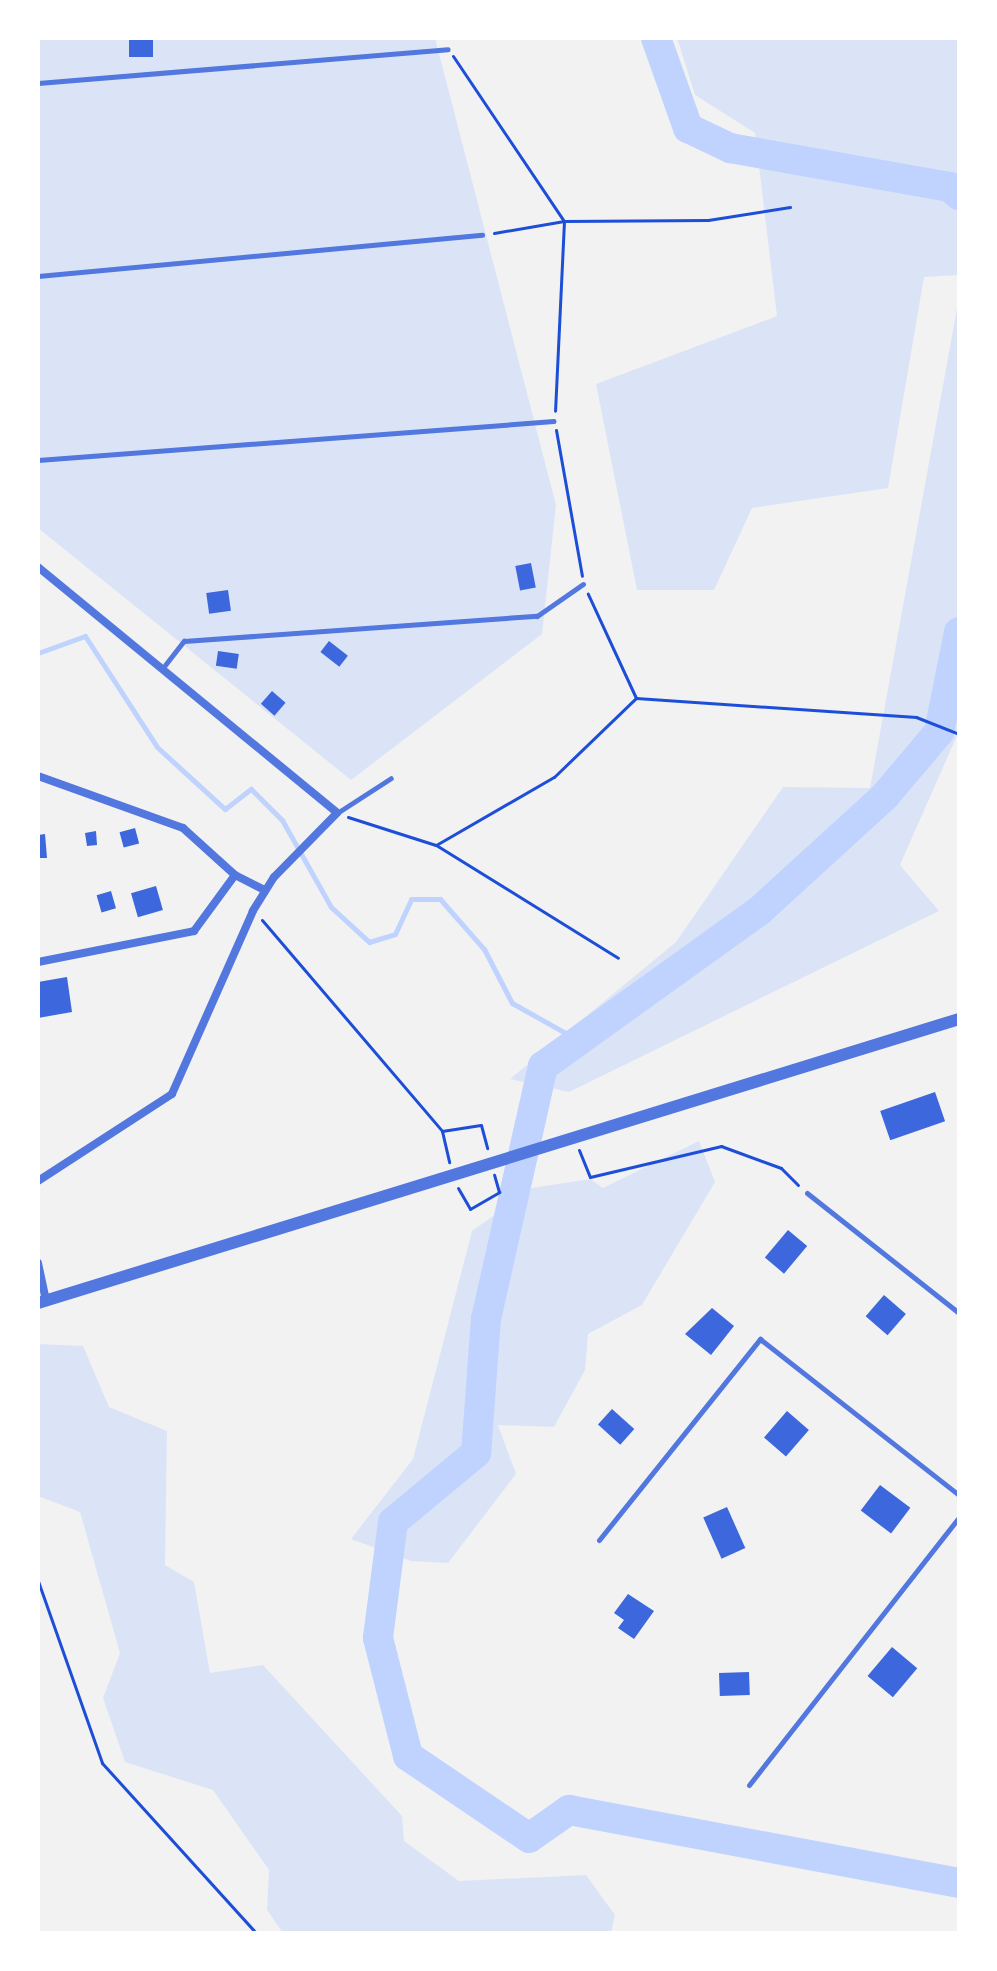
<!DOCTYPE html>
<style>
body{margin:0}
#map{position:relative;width:997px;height:1971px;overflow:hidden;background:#f2f2f2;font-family:Mulish,sans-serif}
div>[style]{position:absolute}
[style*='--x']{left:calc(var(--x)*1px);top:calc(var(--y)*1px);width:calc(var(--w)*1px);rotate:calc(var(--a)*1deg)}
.green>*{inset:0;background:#dbe4f7}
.stream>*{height:5px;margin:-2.5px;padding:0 2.5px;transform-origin:2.5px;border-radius:2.5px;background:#bfd3fe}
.river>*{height:30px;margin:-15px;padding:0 15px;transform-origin:15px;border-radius:15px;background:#bfd3fe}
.building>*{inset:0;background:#3d67dc;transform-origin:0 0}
.path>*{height:3px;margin:-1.5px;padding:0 1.5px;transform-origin:1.5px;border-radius:1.5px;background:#1d4ed8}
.service>*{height:5px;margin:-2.5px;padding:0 2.5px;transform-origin:2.5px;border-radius:2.5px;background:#5277de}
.minor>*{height:8px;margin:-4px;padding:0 4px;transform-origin:4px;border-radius:4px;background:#5277de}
.tertiary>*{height:12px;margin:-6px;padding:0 6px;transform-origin:6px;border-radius:6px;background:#5277de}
span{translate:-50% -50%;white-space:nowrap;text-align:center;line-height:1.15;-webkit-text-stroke:8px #fff;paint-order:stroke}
.frame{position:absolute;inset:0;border:40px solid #fff;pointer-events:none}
</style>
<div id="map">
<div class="green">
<i style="clip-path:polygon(38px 38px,435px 38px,556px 505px,542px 634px,351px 780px,38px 528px)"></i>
<i style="clip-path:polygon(677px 38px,959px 38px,959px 275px,924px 277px,888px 488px,752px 508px,714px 590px,637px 590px,596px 384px,777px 316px,755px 133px,695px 95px)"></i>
<i style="clip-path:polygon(959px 297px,959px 731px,900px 865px,939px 911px,569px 1092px,510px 1079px,676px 942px,783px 787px,870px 788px)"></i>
<i style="clip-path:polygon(699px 1141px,715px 1182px,642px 1305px,588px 1334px,585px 1370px,554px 1427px,498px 1425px,516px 1474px,448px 1563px,411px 1561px,351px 1539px,413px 1459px,472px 1231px,532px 1188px,590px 1179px,603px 1188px)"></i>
<i style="clip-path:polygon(38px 1344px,83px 1346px,109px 1407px,167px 1431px,165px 1565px,194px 1582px,210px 1673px,263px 1665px,402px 1816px,404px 1841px,459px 1881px,586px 1875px,615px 1915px,611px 1933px,283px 1933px,267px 1910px,269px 1870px,213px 1790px,125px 1762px,103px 1698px,120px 1653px,80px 1512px,38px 1496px)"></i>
</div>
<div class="stream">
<i style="--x:38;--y:653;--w:50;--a:-19.9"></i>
<i style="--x:85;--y:636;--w:132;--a:57"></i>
<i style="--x:157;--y:747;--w:92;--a:42.4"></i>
<i style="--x:225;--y:809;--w:33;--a:-38"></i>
<i style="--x:251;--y:789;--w:44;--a:45"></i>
<i style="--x:282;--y:820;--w:100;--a:60.6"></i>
<i style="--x:331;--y:907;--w:52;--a:42.6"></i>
<i style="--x:369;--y:942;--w:27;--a:-17"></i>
<i style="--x:395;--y:934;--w:38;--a:-65"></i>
<i style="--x:411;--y:899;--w:29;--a:0"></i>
<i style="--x:440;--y:899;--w:67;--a:48.7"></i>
<i style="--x:484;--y:949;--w:61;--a:62.6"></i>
<i style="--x:512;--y:1003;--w:76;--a:29.3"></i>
</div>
<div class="river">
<i style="--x:656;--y:38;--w:96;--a:70.4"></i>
<i style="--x:688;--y:128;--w:47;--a:25.5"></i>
<i style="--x:730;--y:148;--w:223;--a:10.1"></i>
<i style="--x:950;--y:187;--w:12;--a:42"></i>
<i style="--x:959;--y:632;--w:102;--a:101.3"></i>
<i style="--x:939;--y:732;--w:84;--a:130.2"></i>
<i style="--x:885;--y:796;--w:171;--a:137.6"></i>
<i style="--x:759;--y:911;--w:266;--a:144.3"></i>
<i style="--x:543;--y:1066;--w:258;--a:102.7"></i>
<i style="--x:486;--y:1318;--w:135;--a:94.2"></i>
<i style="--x:476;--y:1453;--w:108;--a:140.3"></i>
<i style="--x:393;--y:1522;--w:117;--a:97.4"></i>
<i style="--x:378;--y:1638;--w:122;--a:75.7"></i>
<i style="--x:408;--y:1756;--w:146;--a:34.1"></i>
<i style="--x:529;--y:1838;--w:49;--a:-35"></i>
<i style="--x:569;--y:1810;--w:397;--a:10.6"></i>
</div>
<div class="building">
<i style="left:129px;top:38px;width:24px;height:19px"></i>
<i style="left:531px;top:563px;width:25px;height:16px;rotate:79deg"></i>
<i style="left:228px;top:590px;width:21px;height:22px;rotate:82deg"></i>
<i style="left:329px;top:641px;width:24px;height:14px;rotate:38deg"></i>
<i style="left:218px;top:651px;width:21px;height:15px;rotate:8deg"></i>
<i style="left:272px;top:691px;width:18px;height:17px;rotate:41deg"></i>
<i style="left:135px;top:828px;width:16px;height:16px;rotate:75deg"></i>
<i style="clip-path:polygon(96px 831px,97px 845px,87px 846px,85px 833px)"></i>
<i style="clip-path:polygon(45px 834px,47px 858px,38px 858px,38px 835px)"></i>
<i style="left:156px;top:886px;width:25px;height:26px;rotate:74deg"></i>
<i style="left:111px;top:891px;width:18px;height:15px;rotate:74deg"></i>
<i style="clip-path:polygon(67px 977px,72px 1012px,38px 1018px,38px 982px)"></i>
<i style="left:935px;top:1092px;width:31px;height:58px;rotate:71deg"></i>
<i style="left:788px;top:1230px;width:25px;height:36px;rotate:40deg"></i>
<i style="left:884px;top:1295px;width:29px;height:28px;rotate:41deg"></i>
<i style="clip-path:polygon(712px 1308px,734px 1326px,711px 1355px,685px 1334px)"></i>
<i style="left:612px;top:1409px;width:30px;height:21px;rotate:42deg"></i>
<i style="left:787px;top:1411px;width:29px;height:35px;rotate:41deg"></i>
<i style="left:880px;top:1485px;width:38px;height:32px;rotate:37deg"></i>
<i style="left:727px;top:1507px;width:45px;height:26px;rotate:66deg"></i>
<i style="clip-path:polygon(628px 1594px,654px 1611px,634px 1639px,618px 1628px,624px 1620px,614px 1613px)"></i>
<i style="left:892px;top:1647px;width:33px;height:38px;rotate:40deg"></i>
<i style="left:749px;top:1672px;width:23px;height:30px;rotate:88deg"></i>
</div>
<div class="path">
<i style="--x:453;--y:56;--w:199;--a:56.1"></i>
<i style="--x:564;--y:221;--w:190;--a:92.7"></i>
<i style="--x:494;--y:233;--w:71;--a:-9.7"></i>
<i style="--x:564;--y:221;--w:144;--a:-0.4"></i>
<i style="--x:708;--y:220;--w:83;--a:-9"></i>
<i style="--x:556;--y:430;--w:148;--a:79.9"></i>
<i style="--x:636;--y:698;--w:281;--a:3.9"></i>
<i style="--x:916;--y:717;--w:46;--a:21.6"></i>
<i style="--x:348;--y:817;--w:92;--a:17.7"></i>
<i style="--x:436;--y:845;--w:136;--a:-30"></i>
<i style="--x:554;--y:777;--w:114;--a:-43.9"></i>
<i style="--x:636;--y:698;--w:115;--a:-114.8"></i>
<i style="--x:436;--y:845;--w:214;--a:31.8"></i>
<i style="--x:262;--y:920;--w:277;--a:49.5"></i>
<i style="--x:442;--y:1131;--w:32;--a:77"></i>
<i style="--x:442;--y:1131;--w:39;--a:-9"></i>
<i style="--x:481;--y:1125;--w:24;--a:75"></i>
<i style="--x:579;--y:1150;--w:29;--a:68"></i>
<i style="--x:590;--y:1177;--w:135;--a:-13.3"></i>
<i style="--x:721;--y:1146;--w:64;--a:20.1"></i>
<i style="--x:781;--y:1168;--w:24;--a:45"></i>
<i style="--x:458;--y:1188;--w:24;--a:60"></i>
<i style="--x:470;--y:1209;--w:34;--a:-30"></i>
<i style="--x:499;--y:1192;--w:18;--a:-106"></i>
<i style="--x:38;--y:1581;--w:193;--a:70.6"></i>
<i style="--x:102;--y:1763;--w:229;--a:47.8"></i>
</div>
<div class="service">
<i style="--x:38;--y:83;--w:411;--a:-4.7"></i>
<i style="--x:38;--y:276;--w:446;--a:-5.3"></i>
<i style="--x:38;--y:460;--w:517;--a:-4.32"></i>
<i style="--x:165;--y:665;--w:31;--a:-52"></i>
<i style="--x:184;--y:641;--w:354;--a:-4.1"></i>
<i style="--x:537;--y:616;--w:56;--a:-34.8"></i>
<i style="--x:337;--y:813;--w:64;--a:-32.9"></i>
<i style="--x:807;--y:1193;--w:194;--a:38.3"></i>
<i style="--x:599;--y:1540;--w:258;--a:-51.3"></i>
<i style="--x:760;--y:1339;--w:253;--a:38.1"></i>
<i style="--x:749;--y:1785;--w:340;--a:-51.9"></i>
</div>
<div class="minor">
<i style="--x:38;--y:567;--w:387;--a:39.4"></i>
<i style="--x:337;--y:813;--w:90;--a:134.5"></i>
<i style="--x:274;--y:877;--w:40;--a:122"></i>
<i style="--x:253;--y:911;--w:200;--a:113.9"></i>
<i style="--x:172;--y:1094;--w:160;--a:147"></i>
<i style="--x:38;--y:776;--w:154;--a:19.7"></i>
<i style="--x:183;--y:828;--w:70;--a:42.1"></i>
<i style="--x:235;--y:875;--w:34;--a:27"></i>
<i style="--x:38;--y:962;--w:159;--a:-11.2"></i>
<i style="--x:194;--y:931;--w:69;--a:-53.8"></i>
<i style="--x:38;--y:1263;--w:38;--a:78"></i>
</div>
<div class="tertiary">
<i style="--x:38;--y:1303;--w:964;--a:-17.14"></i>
</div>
<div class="frame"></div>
</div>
